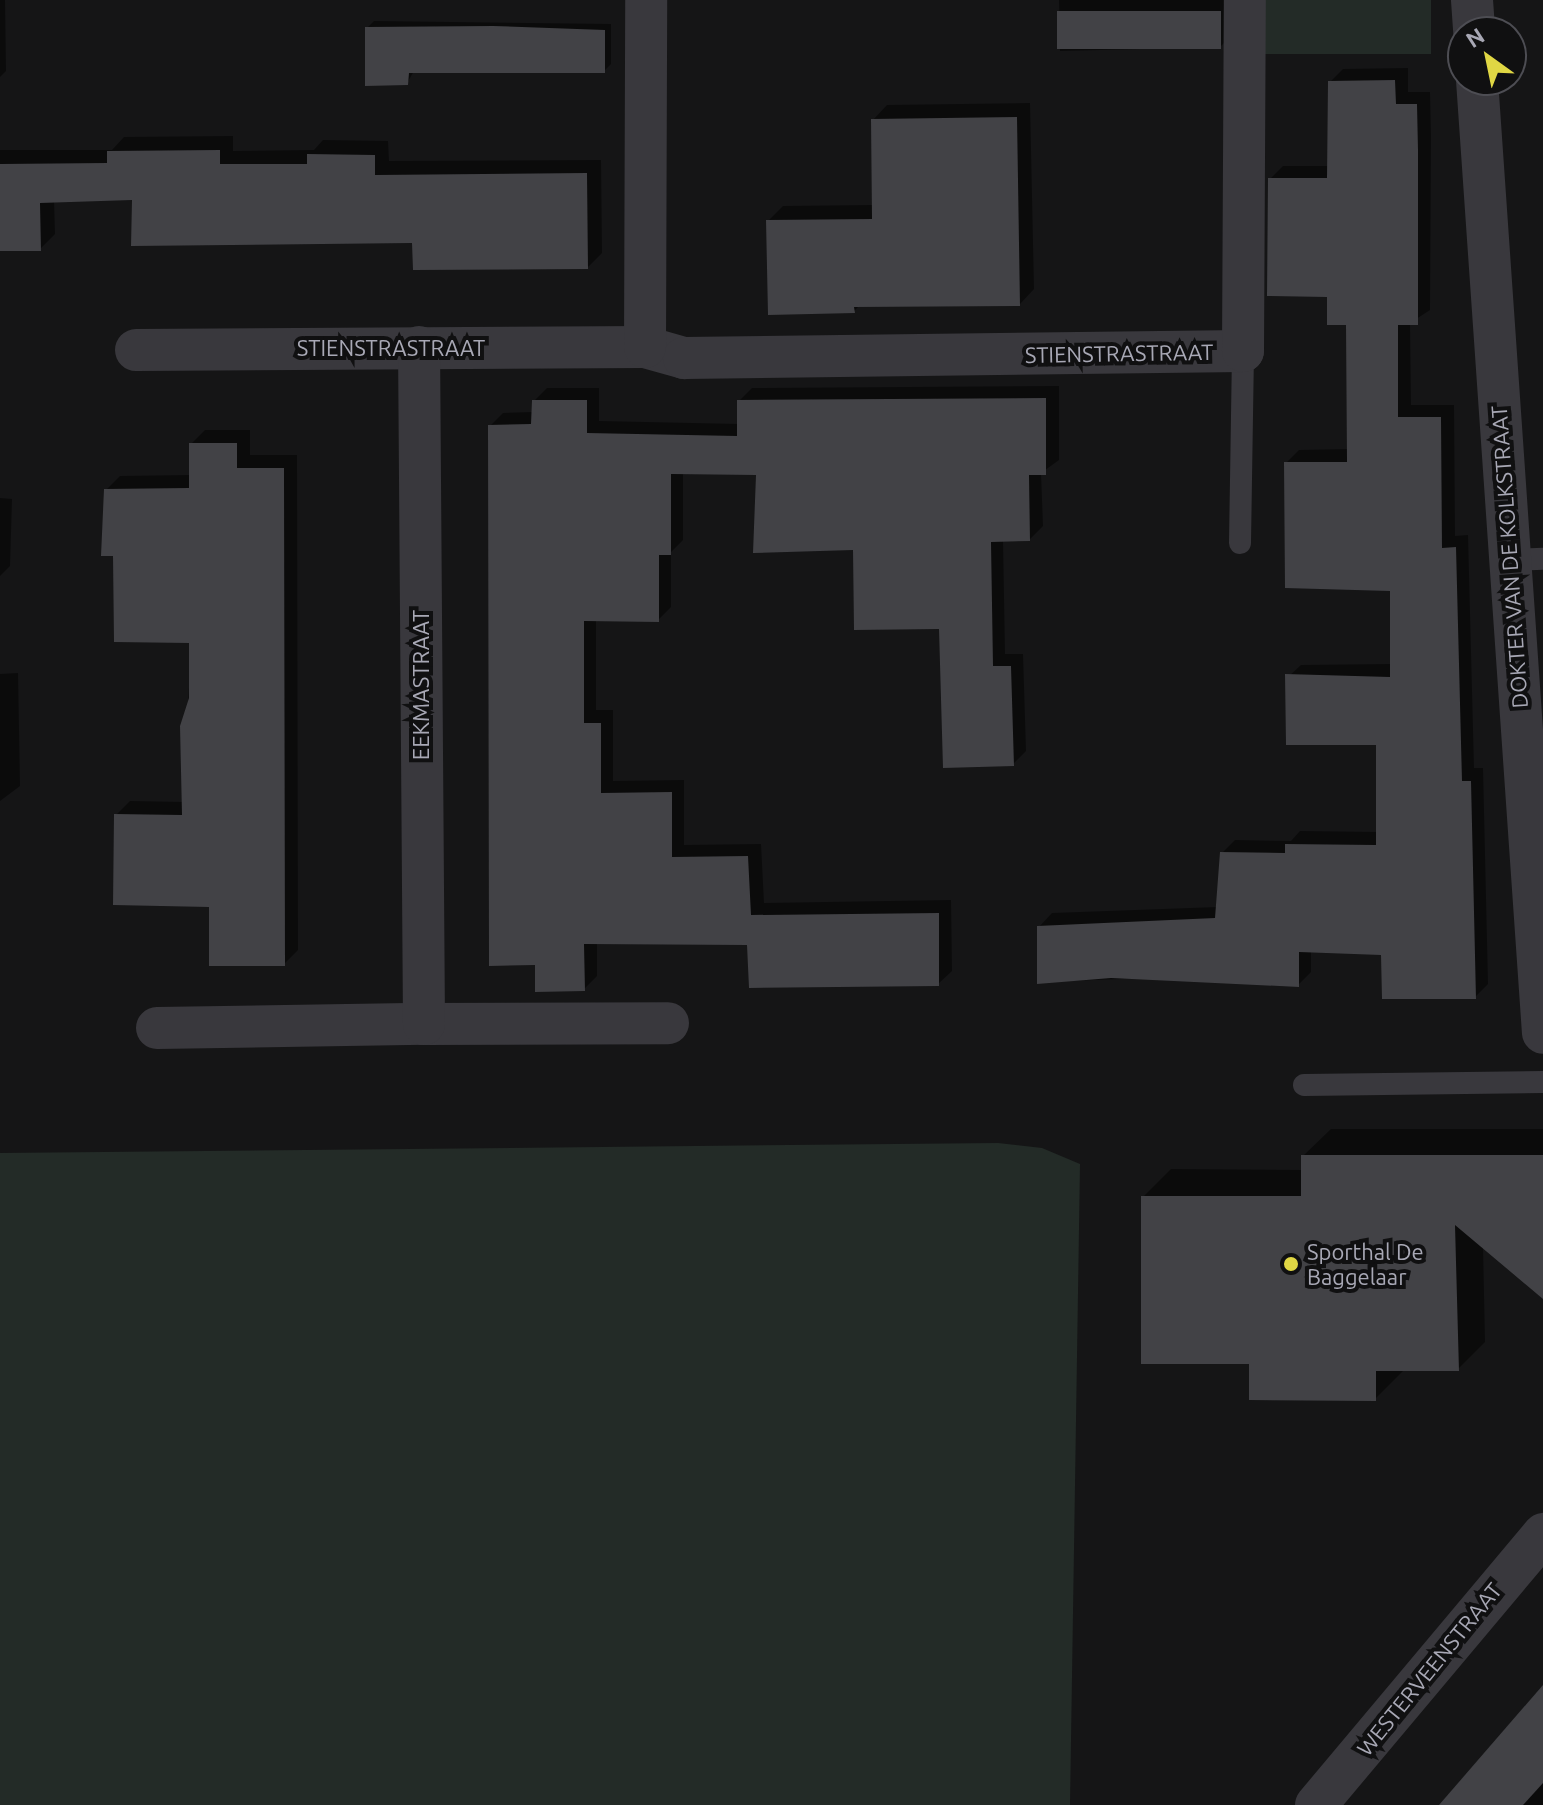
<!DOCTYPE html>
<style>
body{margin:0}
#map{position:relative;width:1543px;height:1805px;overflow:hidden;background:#151516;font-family:Ubuntu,sans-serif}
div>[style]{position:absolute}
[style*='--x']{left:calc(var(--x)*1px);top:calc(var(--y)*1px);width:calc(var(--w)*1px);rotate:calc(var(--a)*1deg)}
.green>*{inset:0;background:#232b27;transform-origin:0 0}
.shadow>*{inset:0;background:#0007}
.building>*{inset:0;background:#424246;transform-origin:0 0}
.lane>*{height:22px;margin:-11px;padding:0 11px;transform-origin:11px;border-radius:11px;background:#39383d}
.street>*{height:42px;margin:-21px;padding:0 21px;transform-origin:21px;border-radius:21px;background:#39383d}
.dots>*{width:22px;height:22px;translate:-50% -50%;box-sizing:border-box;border:4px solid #101011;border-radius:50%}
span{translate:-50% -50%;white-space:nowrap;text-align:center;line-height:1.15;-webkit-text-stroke:8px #101011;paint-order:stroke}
.street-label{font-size:22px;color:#a8a8b5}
.poi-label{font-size:22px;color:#a8a8b5}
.left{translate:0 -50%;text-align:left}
.north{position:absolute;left:1447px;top:16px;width:80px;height:80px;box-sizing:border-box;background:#101011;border:2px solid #4d4d53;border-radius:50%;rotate:327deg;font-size:22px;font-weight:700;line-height:32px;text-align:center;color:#a8a8b5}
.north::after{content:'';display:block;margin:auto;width:28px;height:36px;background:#e0d744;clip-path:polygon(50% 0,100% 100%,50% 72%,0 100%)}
</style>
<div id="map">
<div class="green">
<i style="left:1262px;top:0;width:169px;height:54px"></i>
<i style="clip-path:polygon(998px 1143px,1042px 1148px,1080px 1164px,1070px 1805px,0 1805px,0 1153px)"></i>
</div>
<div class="shadow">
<i style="clip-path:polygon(0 0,5px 0,6px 71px,0 77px)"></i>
<i style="clip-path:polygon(1059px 0,1234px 0,1234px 33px,1220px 47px,1060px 51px)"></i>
<i style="clip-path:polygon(374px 21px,611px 24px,611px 64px,604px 71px,414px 71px,407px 83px,367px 28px)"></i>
<i style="clip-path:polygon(1408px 68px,1408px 92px,1430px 92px,1431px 136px,1430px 310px,1410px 323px,1411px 405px,1454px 405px,1455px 536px,1468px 535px,1474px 768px,1483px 768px,1488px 984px,1475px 997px,1383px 953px,1311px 951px,1311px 972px,1298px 985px,1149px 978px,1039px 982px,1039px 927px,1052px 913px,1218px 907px,1222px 853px,1235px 840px,1291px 841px,1300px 831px,1378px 832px,1378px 743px,1287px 678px,1301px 665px,1392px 664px,1392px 589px,1286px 463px,1299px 450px,1349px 449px,1348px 323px,1270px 179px,1283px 166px,1329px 166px,1330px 82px,1343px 69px)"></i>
<i style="clip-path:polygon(1030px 103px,1034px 289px,1020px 304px,860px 305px,854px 311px,768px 221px,783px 206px,874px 205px,873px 120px,887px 105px)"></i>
<i style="clip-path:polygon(233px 136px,233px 151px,314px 150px,323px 140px,388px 141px,389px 161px,601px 160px,602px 253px,588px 267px,134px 197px,54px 200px,55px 234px,40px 249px,0 249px,0 150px,112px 150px,124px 137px)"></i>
<i style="clip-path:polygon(1059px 386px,1059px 460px,1041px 473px,1043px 526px,1030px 539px,1003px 540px,1005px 654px,1023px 654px,1026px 751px,1013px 764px,941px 627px,855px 548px,758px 473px,683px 473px,683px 540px,671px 552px,671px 607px,658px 620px,596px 619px,596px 710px,613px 710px,613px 781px,684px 780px,684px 845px,761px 844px,764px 903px,951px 900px,952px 971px,938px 984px,749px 943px,597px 942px,597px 976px,584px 989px,490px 426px,503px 413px,533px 412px,534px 401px,547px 388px,599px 388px,599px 421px,739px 424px,739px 401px,752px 388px)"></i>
<i style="clip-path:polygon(205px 430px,250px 430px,250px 455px,297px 455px,298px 950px,284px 964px,211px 905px,116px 815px,130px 801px,184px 802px,191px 641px,115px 554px,106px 490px,120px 476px,191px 475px,191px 444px)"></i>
<i style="clip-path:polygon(0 498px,12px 499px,10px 566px,0 576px)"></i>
<i style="clip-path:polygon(18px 673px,20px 786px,0 801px,0 674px)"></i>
<i style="clip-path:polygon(1331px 1129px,1543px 1129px,1543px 1279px,1483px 1246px,1485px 1342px,1458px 1369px,1403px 1371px,1375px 1399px,1251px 1362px,1143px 1197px,1171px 1169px,1303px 1170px,1303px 1156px)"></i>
<i style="clip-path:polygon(1543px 1702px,1543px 1805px,1443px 1805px)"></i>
</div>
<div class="building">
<i style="left:1221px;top:11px;width:38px;height:164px;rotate:90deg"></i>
<i style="clip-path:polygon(493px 26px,605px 30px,605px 73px,409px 73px,408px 85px,365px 86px,365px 27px)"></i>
<i style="clip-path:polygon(1395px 80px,1396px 104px,1417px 104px,1418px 150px,1418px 325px,1398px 325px,1398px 417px,1441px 417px,1442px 548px,1456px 547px,1462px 781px,1471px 781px,1476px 999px,1382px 999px,1381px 955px,1299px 952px,1299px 987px,1111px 978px,1037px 984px,1037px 926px,1215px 918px,1220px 852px,1285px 853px,1285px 844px,1376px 845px,1376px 745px,1286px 745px,1285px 674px,1390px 677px,1390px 591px,1285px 588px,1284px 462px,1347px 462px,1346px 325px,1327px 325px,1327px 297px,1267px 296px,1268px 178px,1327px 178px,1328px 81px)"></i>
<i style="clip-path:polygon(1017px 117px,1020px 306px,854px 307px,855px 313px,768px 315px,766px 220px,872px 219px,871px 119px)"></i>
<i style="clip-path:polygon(220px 150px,220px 164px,307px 164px,307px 154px,375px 155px,375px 175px,587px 173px,588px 269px,413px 270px,412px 243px,131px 246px,132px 200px,40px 203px,41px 251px,0 251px,0 164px,107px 163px,107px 151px)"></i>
<i style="clip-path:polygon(1046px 398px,1046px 475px,1029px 475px,1030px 541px,991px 542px,993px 666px,1011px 666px,1014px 766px,943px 768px,939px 629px,854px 630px,853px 550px,753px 553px,756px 475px,671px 474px,671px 555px,659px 555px,659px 622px,584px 621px,584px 723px,601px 723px,601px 793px,672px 792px,672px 857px,748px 856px,751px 915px,939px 913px,939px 986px,749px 988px,747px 945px,584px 944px,585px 991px,535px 992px,535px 965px,489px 966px,488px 425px,531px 424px,532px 400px,587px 400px,587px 433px,737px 436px,737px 400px)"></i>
<i style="clip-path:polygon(189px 443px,237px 443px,237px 468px,284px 468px,285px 966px,209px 966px,209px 907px,113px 905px,114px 814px,182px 815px,180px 726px,189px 698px,189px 643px,114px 642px,113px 556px,101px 556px,104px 489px,189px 488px)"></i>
<i style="clip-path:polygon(1301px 1155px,1543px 1155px,1543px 1299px,1455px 1225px,1459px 1371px,1376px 1371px,1376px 1401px,1249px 1400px,1249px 1364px,1141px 1364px,1141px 1196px,1301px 1196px)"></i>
<i style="clip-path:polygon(1543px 1685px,1543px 1783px,1523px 1805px,1439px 1805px)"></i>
</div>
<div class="lane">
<i style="--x:1240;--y:543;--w:192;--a:-89.1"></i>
<i style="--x:1509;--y:560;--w:34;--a:-2"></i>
<i style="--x:1304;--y:1085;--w:239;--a:-0.7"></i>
</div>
<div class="street">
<i style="--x:1472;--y:0;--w:32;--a:86"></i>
<i style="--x:1477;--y:80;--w:955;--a:86.04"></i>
<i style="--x:645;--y:347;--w:41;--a:15.8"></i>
<i style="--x:684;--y:358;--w:559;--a:-0.72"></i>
<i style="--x:1243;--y:351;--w:351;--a:-89.7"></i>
<i style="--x:136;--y:350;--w:509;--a:-0.34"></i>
<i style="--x:645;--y:347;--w:347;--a:-89.8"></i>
<i style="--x:424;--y:1024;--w:244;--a:-0.2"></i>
<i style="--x:157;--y:1028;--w:267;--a:-0.9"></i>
<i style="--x:424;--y:1024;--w:677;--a:-90.42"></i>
<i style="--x:1316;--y:1805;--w:354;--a:-50"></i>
</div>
<div class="dots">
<i style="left:1291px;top:1264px;background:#e0d744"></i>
</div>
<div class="street-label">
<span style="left:391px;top:348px">STIENSTRASTRAAT</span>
<span style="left:1119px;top:353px;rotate:-1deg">STIENSTRASTRAAT</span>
<span style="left:1509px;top:557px;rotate:-94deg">DOKTER VAN DE KOLKSTRAAT</span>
<span style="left:421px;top:685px;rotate:-90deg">EEKMASTRAAT</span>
<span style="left:1429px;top:1669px;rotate:-51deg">WESTERVEENSTRAAT</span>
</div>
<div class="poi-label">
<span class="left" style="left:1307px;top:1264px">Sporthal De<br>Baggelaar</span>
</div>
<div class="north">N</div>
</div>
